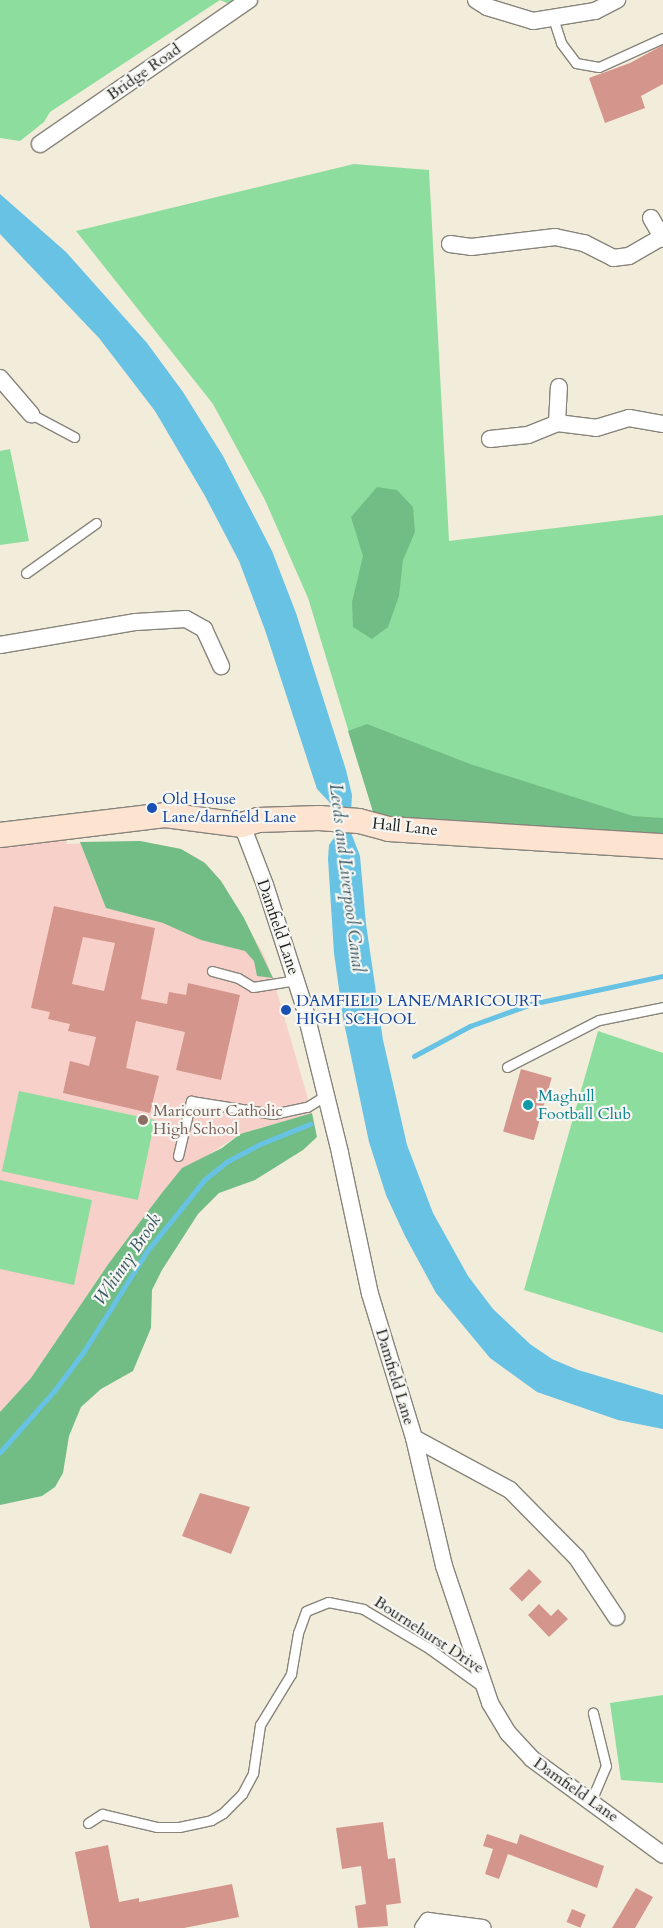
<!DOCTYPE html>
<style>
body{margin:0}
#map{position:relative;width:663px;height:1928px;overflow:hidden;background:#f2ecda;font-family:Cardo,serif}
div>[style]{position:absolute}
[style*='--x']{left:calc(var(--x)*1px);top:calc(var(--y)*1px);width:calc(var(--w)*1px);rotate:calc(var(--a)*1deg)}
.built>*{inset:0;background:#f7d0c9}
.green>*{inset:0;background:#8dde9e;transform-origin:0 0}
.forest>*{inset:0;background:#72bd85}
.water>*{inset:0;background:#67c2e4}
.stream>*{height:5px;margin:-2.5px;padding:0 2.5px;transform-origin:2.5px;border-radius:2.5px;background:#67c2e4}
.building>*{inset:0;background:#d4958d;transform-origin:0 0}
.roads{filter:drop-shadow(1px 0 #87847b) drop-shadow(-1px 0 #87847b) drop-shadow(0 1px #87847b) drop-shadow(0 -1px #87847b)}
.lane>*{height:9px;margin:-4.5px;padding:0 4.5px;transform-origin:4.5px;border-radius:4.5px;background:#fff}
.street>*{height:16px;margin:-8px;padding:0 8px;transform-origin:8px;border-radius:8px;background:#fff}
.secondary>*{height:24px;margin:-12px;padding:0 12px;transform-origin:12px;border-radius:12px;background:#fde4d1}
.dots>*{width:14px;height:14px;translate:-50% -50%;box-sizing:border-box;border:2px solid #f6f6f2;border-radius:50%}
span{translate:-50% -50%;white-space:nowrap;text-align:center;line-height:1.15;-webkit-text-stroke:4.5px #f6f6f2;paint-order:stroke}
.street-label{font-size:16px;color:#1c1c1c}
.transit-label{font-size:16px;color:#164399}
.left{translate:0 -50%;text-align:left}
.culture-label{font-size:16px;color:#0d838f}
.education-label{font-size:16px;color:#785e54}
.water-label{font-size:18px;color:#365662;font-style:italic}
</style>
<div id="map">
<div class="built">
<i style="clip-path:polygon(66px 839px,67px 844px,140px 841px,181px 849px,205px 863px,221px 881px,264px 955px,273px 978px,312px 1113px,240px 1134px,205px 1157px,161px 1194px,109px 1263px,31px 1378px,0 1412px,0 848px)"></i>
</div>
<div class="green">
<i style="clip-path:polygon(0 0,239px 0,232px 5px,220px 0,50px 112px,44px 122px,20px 141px,0 138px)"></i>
<i style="clip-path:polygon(354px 164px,429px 170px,449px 541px,663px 515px,663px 836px,375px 818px,308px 598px,265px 500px,213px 404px,76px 231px)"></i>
<i style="clip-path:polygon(10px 449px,29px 541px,0 545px,0 451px)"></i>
<i style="clip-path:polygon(598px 1031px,663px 1053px,663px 1333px,524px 1290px)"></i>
<i style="left:19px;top:1091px;width:139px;height:82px;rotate:12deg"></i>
<i style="clip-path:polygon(0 1180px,92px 1200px,74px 1285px,0 1269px)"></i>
<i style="clip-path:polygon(663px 1695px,663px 1783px,621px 1780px,610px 1703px)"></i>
</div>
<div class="forest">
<i style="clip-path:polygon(377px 487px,397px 490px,413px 507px,415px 532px,403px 560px,399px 596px,388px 627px,372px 639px,353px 627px,352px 602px,363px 556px,351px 517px)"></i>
<i style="clip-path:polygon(367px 724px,470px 764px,633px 816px,663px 818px,663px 836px,375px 818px,348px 731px)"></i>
<i style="clip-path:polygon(140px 841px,181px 849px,205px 863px,221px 881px,244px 918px,273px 978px,257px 976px,254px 961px,245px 951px,201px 940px,163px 923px,106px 908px,80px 842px)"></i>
<i style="clip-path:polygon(312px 1113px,317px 1137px,303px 1150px,255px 1180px,219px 1193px,198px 1214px,162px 1270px,152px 1290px,151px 1328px,133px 1371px,101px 1389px,81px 1407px,69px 1436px,63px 1473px,55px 1487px,42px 1496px,0 1505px,0 1412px,31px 1378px,109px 1263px,161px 1194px,182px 1168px,222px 1148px,240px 1134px)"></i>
</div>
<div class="water">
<i style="clip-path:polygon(0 194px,66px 252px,147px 343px,183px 392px,223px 456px,272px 551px,296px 613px,346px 770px,352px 795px,350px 830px,360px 856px,366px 924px,383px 1040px,407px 1145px,433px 1213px,468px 1276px,493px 1309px,530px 1344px,552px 1359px,578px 1370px,663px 1395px,663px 1429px,618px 1420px,537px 1392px,490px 1358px,436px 1293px,405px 1236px,386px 1195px,369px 1142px,343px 1018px,334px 953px,328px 859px,329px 845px,336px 835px,332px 805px,317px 789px,265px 630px,239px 561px,205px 496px,155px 411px,99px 338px,0 234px)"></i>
</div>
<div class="stream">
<i style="--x:414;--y:1056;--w:64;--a:-28.2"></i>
<i style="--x:470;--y:1026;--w:65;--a:-19.8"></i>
<i style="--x:531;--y:1004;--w:135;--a:-12"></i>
<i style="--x:0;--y:1452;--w:81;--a:-48.5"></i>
<i style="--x:54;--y:1391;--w:50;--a:-53.1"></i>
<i style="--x:84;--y:1351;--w:118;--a:-57.8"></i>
<i style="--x:147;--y:1251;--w:91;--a:-51.2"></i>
<i style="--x:204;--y:1180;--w:28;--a:-39"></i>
<i style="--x:226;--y:1162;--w:38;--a:-28"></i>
<i style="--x:260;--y:1144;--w:54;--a:-21.8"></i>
</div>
<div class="building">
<i style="clip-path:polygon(663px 45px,663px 84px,641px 96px,645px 108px,605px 123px,589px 78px,630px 63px)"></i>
<i style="clip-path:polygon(evenodd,54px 906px,155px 928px,141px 999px,167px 1004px,169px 992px,186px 995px,188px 983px,240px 995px,221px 1080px,176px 1070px,185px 1032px,136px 1021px,126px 1068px,159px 1076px,150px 1113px,63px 1093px,70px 1061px,89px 1066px,96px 1037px,68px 1031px,70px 1024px,48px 1019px,50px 1012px,31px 1008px,54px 906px,83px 937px,115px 943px,104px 991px,72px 984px,83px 937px)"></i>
<i style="left:521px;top:1069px;width:32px;height:65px;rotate:16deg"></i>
<i style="clip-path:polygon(200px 1493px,250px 1507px,231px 1554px,182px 1536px)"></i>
<i style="left:529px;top:1569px;width:18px;height:28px;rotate:45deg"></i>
<i style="clip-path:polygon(539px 1604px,551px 1616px,558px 1609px,568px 1619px,549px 1637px,528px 1615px)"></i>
<i style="clip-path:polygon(383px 1822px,388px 1859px,395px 1858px,401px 1903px,386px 1905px,388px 1926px,358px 1928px,355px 1906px,366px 1904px,361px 1866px,342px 1869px,336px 1828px)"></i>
<i style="clip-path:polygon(487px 1834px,517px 1844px,520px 1834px,604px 1866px,597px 1888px,508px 1854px,499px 1879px,485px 1874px,493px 1849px,483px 1846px)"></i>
<i style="clip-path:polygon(108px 1845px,119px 1902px,139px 1898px,139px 1902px,232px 1884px,239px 1917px,184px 1928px,90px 1928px,75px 1852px)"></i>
<i style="clip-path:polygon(636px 1888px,653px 1897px,635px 1928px,612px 1928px)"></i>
<i style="left:572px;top:1909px;width:15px;height:14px;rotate:23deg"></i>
</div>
<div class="roads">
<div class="lane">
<i style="--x:553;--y:18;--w:26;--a:72"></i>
<i style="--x:561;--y:43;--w:25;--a:53"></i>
<i style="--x:576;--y:63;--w:23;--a:10"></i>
<i style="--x:599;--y:67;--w:70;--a:-24.4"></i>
<i style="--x:31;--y:414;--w:49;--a:28.1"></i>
<i style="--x:26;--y:573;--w:86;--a:-35.5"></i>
<i style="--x:212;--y:971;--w:27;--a:15"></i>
<i style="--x:238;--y:978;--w:17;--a:31"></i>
<i style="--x:253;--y:987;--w:44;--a:-9.2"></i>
<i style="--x:507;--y:1067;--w:103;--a:-27.1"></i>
<i style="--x:599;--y:1020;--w:65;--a:-11.5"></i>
<i style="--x:178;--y:1156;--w:57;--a:-76.7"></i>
<i style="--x:191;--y:1101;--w:83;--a:9"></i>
<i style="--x:273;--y:1114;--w:35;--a:-12"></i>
<i style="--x:307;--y:1107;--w:22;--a:-32"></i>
<i style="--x:591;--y:1801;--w:38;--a:-67"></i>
<i style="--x:606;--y:1766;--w:55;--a:-103.8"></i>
<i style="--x:88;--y:1823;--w:17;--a:-33"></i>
<i style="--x:102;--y:1814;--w:57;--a:13.3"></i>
<i style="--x:157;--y:1827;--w:22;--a:0"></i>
<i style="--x:179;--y:1827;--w:33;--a:-12"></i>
<i style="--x:211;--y:1820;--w:14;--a:-30"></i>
<i style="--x:223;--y:1813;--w:27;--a:-45"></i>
<i style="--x:242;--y:1794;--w:24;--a:-62"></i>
<i style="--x:253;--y:1773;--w:49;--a:-81.7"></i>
<i style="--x:260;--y:1725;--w:60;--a:-58.7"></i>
<i style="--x:291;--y:1674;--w:42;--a:-80.3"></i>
<i style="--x:298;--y:1633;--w:23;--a:-70"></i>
<i style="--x:306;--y:1611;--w:24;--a:-22"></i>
<i style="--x:328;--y:1602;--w:36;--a:11"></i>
<i style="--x:363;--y:1609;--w:78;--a:30.8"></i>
<i style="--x:430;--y:1649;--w:67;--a:35.8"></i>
</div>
<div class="street">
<i style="--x:476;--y:0;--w:13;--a:32"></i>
<i style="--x:487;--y:7;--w:48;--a:16.9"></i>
<i style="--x:533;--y:21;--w:63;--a:-9.2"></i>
<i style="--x:595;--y:11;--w:25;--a:-27"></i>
<i style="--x:40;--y:144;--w:254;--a:-34.6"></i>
<i style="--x:651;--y:218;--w:24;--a:60"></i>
<i style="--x:450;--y:244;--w:21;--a:8"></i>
<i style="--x:471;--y:247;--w:85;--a:-6.8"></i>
<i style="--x:555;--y:237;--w:30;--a:12"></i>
<i style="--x:584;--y:243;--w:33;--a:27"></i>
<i style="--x:613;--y:258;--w:16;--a:-7"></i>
<i style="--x:629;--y:256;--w:38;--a:-30"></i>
<i style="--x:0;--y:378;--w:48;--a:49.3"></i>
<i style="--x:557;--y:423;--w:36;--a:-87"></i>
<i style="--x:490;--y:439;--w:38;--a:-6"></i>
<i style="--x:528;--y:435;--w:31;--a:-22"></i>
<i style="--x:557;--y:423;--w:39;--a:7"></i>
<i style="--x:596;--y:428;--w:34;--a:-17"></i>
<i style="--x:629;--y:418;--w:35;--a:10"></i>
<i style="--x:0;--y:645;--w:138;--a:-9.6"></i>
<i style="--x:136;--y:622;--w:50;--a:-3.4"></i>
<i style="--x:186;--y:619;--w:21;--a:29"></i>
<i style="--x:204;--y:629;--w:41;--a:65.3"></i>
<i style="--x:242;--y:825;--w:64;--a:69"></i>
<i style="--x:265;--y:885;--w:127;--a:72.1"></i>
<i style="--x:304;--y:1006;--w:151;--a:76.2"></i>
<i style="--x:340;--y:1153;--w:144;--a:78"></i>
<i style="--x:370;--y:1294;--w:151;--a:73"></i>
<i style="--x:414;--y:1438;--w:131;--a:76.8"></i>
<i style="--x:444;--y:1566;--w:145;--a:71.4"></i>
<i style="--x:490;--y:1703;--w:35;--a:59"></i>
<i style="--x:508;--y:1733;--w:35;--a:47"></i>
<i style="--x:532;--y:1759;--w:162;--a:36.2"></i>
<i style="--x:414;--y:1438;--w:109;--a:28.4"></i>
<i style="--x:510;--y:1490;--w:95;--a:45.4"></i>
<i style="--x:577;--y:1558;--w:71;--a:56.5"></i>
<i style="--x:423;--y:1928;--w:9;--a:-54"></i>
<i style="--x:428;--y:1921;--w:55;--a:7.3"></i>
</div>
<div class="secondary">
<i style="--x:0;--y:835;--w:166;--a:-6.9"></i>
<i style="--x:165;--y:815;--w:78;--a:7.4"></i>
<i style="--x:242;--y:825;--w:17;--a:-17"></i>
<i style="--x:258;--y:820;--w:61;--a:-1.9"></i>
<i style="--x:319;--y:818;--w:40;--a:4.3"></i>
<i style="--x:359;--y:821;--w:31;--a:15"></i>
<i style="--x:389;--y:829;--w:275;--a:3.6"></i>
</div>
</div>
<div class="dots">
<i style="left:152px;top:808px;background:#1a4fb4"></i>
<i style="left:286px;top:1010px;background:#1a4fb4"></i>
<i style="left:528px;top:1105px;background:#0f9aa8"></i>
<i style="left:143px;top:1120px;background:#8d6e63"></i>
</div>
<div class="street-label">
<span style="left:144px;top:72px;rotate:-35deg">Bridge Road</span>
<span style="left:405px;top:827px;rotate:6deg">Hall Lane</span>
<span style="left:278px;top:927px;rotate:71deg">Damfield Lane</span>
<span style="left:395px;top:1377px;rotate:73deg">Damfield Lane</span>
<span style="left:429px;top:1635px;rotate:33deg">Bournehurst Drive</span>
<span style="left:576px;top:1790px;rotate:35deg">Damfield Lane</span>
</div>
<div class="transit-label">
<span class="left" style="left:162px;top:808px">Old House<br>Lane/darnfield Lane</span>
<span class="left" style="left:296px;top:1010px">DAMFIELD LANE/MARICOURT<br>HIGH SCHOOL</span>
</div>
<div class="culture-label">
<span class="left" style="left:538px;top:1105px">Maghull<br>Football Club</span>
</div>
<div class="education-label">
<span class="left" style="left:153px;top:1120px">Maricourt Catholic<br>High School</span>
</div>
<div class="water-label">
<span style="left:346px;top:878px;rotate:83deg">Leeds and Liverpool Canal</span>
<span style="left:128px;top:1260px;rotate:-56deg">Whinny Brook</span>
</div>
</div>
